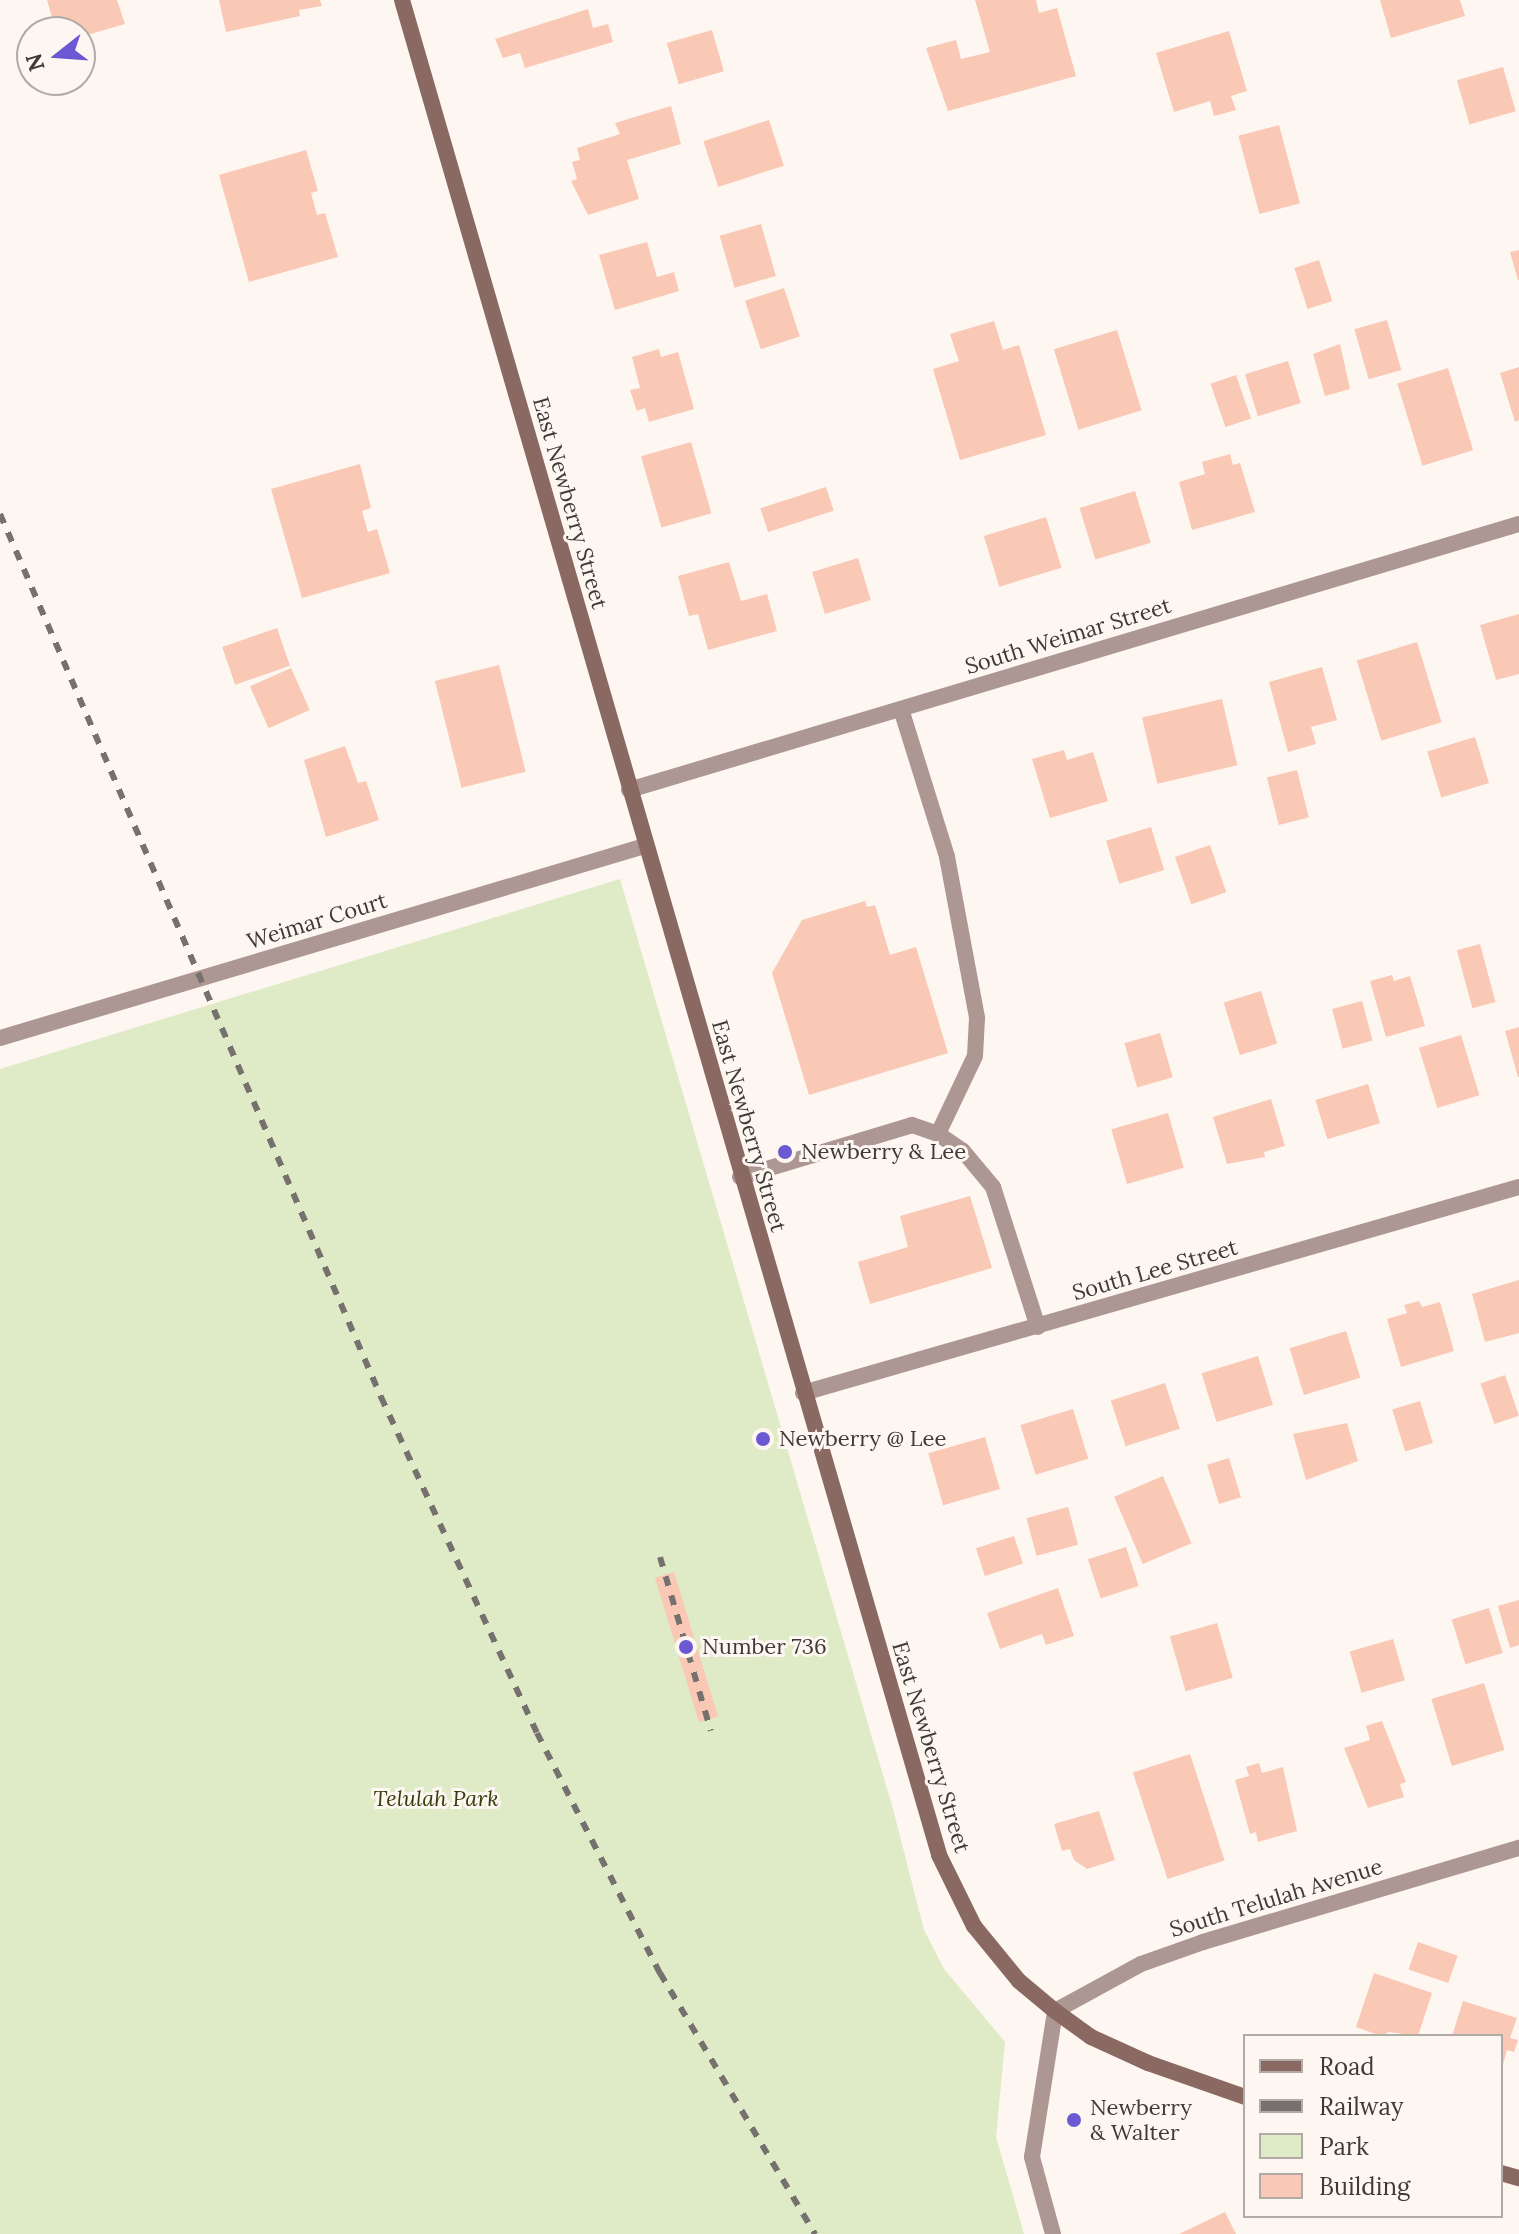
<!DOCTYPE html>
<style>
body{margin:0}
#map{position:relative;width:1519px;height:2234px;overflow:hidden;background:#fef6f1;font-family:Lora,serif}
div>[style]{position:absolute}
[style*='--x']{left:calc(var(--x)*1px);top:calc(var(--y)*1px);width:calc(var(--w)*1px);rotate:calc(var(--a)*1deg)}
.green>*{inset:0;background:#deebc6}
.building>*{inset:0;background:#fac9b5;transform-origin:0 0}
.lane>*{height:16px;margin:-8px;padding:0 8px;transform-origin:8px;border-radius:8px;background:#ad9792}
.street>*{height:16px;margin:-8px;padding:0 8px;transform-origin:8px;border-radius:8px;background:#ad9792}
.secondary>*{height:16px;margin:-8px;padding:0 8px;transform-origin:8px;border-radius:8px;background:#896962}
.rail>*{height:6px;margin-top:-3px;transform-origin:0;background:repeating-linear-gradient(90deg,#76716e 0 10px,transparent 0 20px)}
.dots>*{width:22px;height:22px;translate:-50% -50%;box-sizing:border-box;border:4px solid #fef6f1;border-radius:50%}
span{translate:-50% -50%;white-space:nowrap;text-align:center;line-height:1.15;-webkit-text-stroke:6px #fef6f1;paint-order:stroke}
.street-label{font-size:22px;color:#3e3a37}
.poi-label{font-size:22px;color:#3e3a37}
.left{translate:0 -50%;text-align:left}
.park-label{font-size:22px;color:#333f0d;font-style:italic}
.legend{position:absolute;left:1243px;top:2034px;width:260px;height:184px;box-sizing:border-box;background:#fef6f1;border:2px solid #b1aba7;margin:0;padding:10px 14px;list-style:none;font-size:24px;color:#3e3a37}
.legend li{display:flex;align-items:center;gap:16px;height:40px}
.legend b{width:40px;border:2px solid #b1aba7}
.north{position:absolute;left:16px;top:16px;width:80px;height:80px;box-sizing:border-box;background:#fef6f1;border:2px solid #b1aba7;border-radius:50%;rotate:253deg;font-size:22px;font-weight:700;line-height:32px;text-align:center;color:#3e3a37}
.north::after{content:'';display:block;margin:auto;width:28px;height:36px;background:#6a59d3;clip-path:polygon(50% 0,100% 100%,50% 72%,0 100%)}
</style>
<div id="map">
<div class="green">
<i style="clip-path:polygon(620px 879px,893px 1809px,924px 1930px,944px 1969px,1005px 2042px,996px 2137px,1024px 2234px,0 2234px,0 1069px)"></i>
</div>
<div class="building">
<i style="clip-path:polygon(47px 0,117px 0,125px 24px,80px 37px,80px 32px,56px 32px)"></i>
<i style="clip-path:polygon(219px 0,320px 0,322px 6px,299px 10px,300px 16px,226px 32px)"></i>
<i style="clip-path:polygon(975px 0,1036px 0,1039px 13px,1057px 8px,1076px 76px,948px 111px,926px 48px,956px 40px,961px 59px,990px 52px)"></i>
<i style="clip-path:polygon(1380px 0,1460px 0,1465px 16px,1391px 38px)"></i>
<i style="clip-path:polygon(588px 9px,593px 28px,608px 24px,613px 42px,525px 68px,520px 53px,503px 58px,495px 39px)"></i>
<i style="left:712px;top:30px;width:43px;height:47px;rotate:74deg"></i>
<i style="clip-path:polygon(1229px 31px,1247px 91px,1231px 96px,1236px 110px,1214px 116px,1210px 101px,1174px 112px,1156px 53px)"></i>
<i style="left:1503px;top:67px;width:46px;height:48px;rotate:74deg"></i>
<i style="clip-path:polygon(671px 106px,681px 144px,627px 160px,639px 199px,588px 215px,571px 181px,577px 179px,572px 162px,580px 160px,577px 148px,620px 134px,615px 123px)"></i>
<i style="left:769px;top:120px;width:48px;height:69px;rotate:72deg"></i>
<i style="left:1279px;top:125px;width:81px;height:42px;rotate:75deg"></i>
<i style="clip-path:polygon(306px 150px,318px 191px,311px 193px,317px 215px,325px 213px,338px 257px,249px 282px,219px 175px)"></i>
<i style="left:761px;top:224px;width:54px;height:43px;rotate:74deg"></i>
<i style="clip-path:polygon(647px 242px,657px 277px,674px 272px,679px 291px,615px 310px,599px 255px)"></i>
<i style="clip-path:polygon(1519px 250px,1519px 280px,1518px 280px,1510px 252px)"></i>
<i style="left:1319px;top:260px;width:43px;height:26px;rotate:72deg"></i>
<i style="left:784px;top:288px;width:51px;height:41px;rotate:72deg"></i>
<i style="left:1387px;top:320px;width:52px;height:34px;rotate:74deg"></i>
<i style="clip-path:polygon(994px 321px,1003px 350px,1019px 345px,1046px 435px,960px 460px,933px 369px,959px 361px,950px 334px)"></i>
<i style="left:1117px;top:330px;width:84px;height:66px;rotate:73deg"></i>
<i style="clip-path:polygon(1340px 344px,1350px 389px,1325px 396px,1313px 354px)"></i>
<i style="clip-path:polygon(659px 349px,661px 357px,678px 352px,694px 409px,649px 422px,645px 408px,637px 411px,630px 390px,640px 388px,632px 357px)"></i>
<i style="left:1288px;top:361px;width:44px;height:45px;rotate:73deg"></i>
<i style="clip-path:polygon(1519px 367px,1519px 420px,1515px 422px,1500px 373px)"></i>
<i style="left:1448px;top:368px;width:86px;height:53px;rotate:73deg"></i>
<i style="left:1236px;top:375px;width:46px;height:27px;rotate:71deg"></i>
<i style="left:691px;top:442px;width:74px;height:52px;rotate:74deg"></i>
<i style="clip-path:polygon(1230px 454px,1233px 465px,1240px 463px,1255px 512px,1192px 530px,1179px 482px,1205px 474px,1202px 462px)"></i>
<i style="clip-path:polygon(360px 464px,371px 508px,362px 511px,368px 532px,377px 529px,390px 573px,302px 598px,271px 489px)"></i>
<i style="left:826px;top:487px;width:25px;height:69px;rotate:72deg"></i>
<i style="left:1135px;top:491px;width:54px;height:58px;rotate:73deg"></i>
<i style="left:1046px;top:517px;width:53px;height:65px;rotate:73deg"></i>
<i style="left:858px;top:558px;width:44px;height:48px;rotate:73deg"></i>
<i style="clip-path:polygon(729px 562px,741px 601px,767px 594px,777px 631px,708px 650px,698px 614px,689px 616px,678px 576px)"></i>
<i style="clip-path:polygon(1519px 614px,1519px 674px,1496px 680px,1480px 625px)"></i>
<i style="left:277px;top:628px;width:40px;height:58px;rotate:71deg"></i>
<i style="left:1417px;top:642px;width:84px;height:63px;rotate:73deg"></i>
<i style="left:499px;top:665px;width:110px;height:66px;rotate:76deg"></i>
<i style="clip-path:polygon(1322px 667px,1337px 720px,1311px 727px,1316px 744px,1288px 752px,1269px 682px)"></i>
<i style="left:291px;top:668px;width:46px;height:45px;rotate:66deg"></i>
<i style="left:1222px;top:699px;width:68px;height:82px;rotate:77deg"></i>
<i style="left:1475px;top:737px;width:48px;height:50px;rotate:73deg"></i>
<i style="clip-path:polygon(345px 746px,358px 783px,366px 781px,379px 820px,326px 837px,304px 760px)"></i>
<i style="clip-path:polygon(1064px 750px,1067px 760px,1093px 752px,1108px 801px,1050px 818px,1032px 759px)"></i>
<i style="left:1297px;top:770px;width:49px;height:31px;rotate:76deg"></i>
<i style="left:1151px;top:827px;width:45px;height:47px;rotate:73deg"></i>
<i style="left:1210px;top:845px;width:50px;height:37px;rotate:71deg"></i>
<i style="clip-path:polygon(865px 901px,867px 907px,875px 905px,890px 955px,916px 947px,948px 1053px,809px 1095px,772px 973px,802px 920px)"></i>
<i style="left:1480px;top:944px;width:60px;height:24px;rotate:75deg"></i>
<i style="clip-path:polygon(1392px 975px,1394px 981px,1410px 976px,1425px 1026px,1386px 1037px,1370px 981px)"></i>
<i style="left:1261px;top:991px;width:55px;height:39px;rotate:73deg"></i>
<i style="left:1362px;top:1001px;width:41px;height:31px;rotate:75deg"></i>
<i style="clip-path:polygon(1519px 1027px,1519px 1077px,1518px 1077px,1505px 1031px)"></i>
<i style="left:1160px;top:1033px;width:46px;height:37px;rotate:74deg"></i>
<i style="left:1461px;top:1035px;width:63px;height:44px;rotate:73deg"></i>
<i style="left:1368px;top:1084px;width:41px;height:55px;rotate:73deg"></i>
<i style="clip-path:polygon(1271px 1099px,1285px 1146px,1264px 1152px,1265px 1157px,1227px 1164px,1213px 1117px)"></i>
<i style="left:1168px;top:1113px;width:57px;height:59px;rotate:74deg"></i>
<i style="clip-path:polygon(970px 1196px,992px 1268px,870px 1304px,858px 1262px,908px 1247px,900px 1216px)"></i>
<i style="clip-path:polygon(1519px 1280px,1519px 1333px,1485px 1342px,1472px 1294px)"></i>
<i style="clip-path:polygon(1419px 1301px,1422px 1307px,1440px 1302px,1454px 1351px,1401px 1367px,1387px 1319px,1407px 1313px,1404px 1305px)"></i>
<i style="left:1346px;top:1331px;width:49px;height:59px;rotate:73deg"></i>
<i style="left:1258px;top:1356px;width:51px;height:59px;rotate:73deg"></i>
<i style="left:1505px;top:1375px;width:43px;height:26px;rotate:71deg"></i>
<i style="left:1165px;top:1383px;width:48px;height:57px;rotate:72deg"></i>
<i style="left:1420px;top:1401px;width:44px;height:29px;rotate:73deg"></i>
<i style="left:1073px;top:1409px;width:52px;height:55px;rotate:73deg"></i>
<i style="clip-path:polygon(1347px 1423px,1358px 1461px,1306px 1480px,1293px 1434px)"></i>
<i style="left:985px;top:1437px;width:54px;height:59px;rotate:74deg"></i>
<i style="left:1229px;top:1458px;width:41px;height:23px;rotate:73deg"></i>
<i style="left:1163px;top:1476px;width:73px;height:53px;rotate:67deg"></i>
<i style="left:1068px;top:1507px;width:39px;height:43px;rotate:75deg"></i>
<i style="left:1014px;top:1536px;width:29px;height:40px;rotate:72deg"></i>
<i style="left:1126px;top:1547px;width:41px;height:40px;rotate:72deg"></i>
<i style="left:674px;top:1572px;width:151px;height:20px;rotate:73deg"></i>
<i style="clip-path:polygon(1058px 1588px,1074px 1636px,1046px 1645px,1042px 1634px,1000px 1649px,987px 1613px)"></i>
<i style="clip-path:polygon(1519px 1600px,1519px 1645px,1510px 1648px,1498px 1606px)"></i>
<i style="left:1489px;top:1608px;width:47px;height:39px;rotate:73deg"></i>
<i style="left:1217px;top:1623px;width:57px;height:49px;rotate:74deg"></i>
<i style="left:1393px;top:1639px;width:43px;height:45px;rotate:74deg"></i>
<i style="left:1484px;top:1683px;width:70px;height:55px;rotate:73deg"></i>
<i style="clip-path:polygon(1382px 1721px,1406px 1782px,1400px 1784px,1404px 1797px,1368px 1808px,1344px 1748px,1370px 1740px,1366px 1726px)"></i>
<i style="left:1190px;top:1754px;width:112px;height:60px;rotate:72deg"></i>
<i style="clip-path:polygon(1259px 1763px,1262px 1773px,1283px 1767px,1297px 1831px,1258px 1842px,1256px 1832px,1250px 1834px,1235px 1780px,1249px 1776px,1246px 1767px)"></i>
<i style="clip-path:polygon(1099px 1811px,1115px 1860px,1087px 1869px,1074px 1860px,1070px 1849px,1062px 1851px,1054px 1824px)"></i>
<i style="left:1418px;top:1942px;width:42px;height:29px;rotate:19deg"></i>
<i style="clip-path:polygon(1374px 1973px,1432px 1993px,1418px 2036px,1389px 2032px,1381px 2036px,1356px 2027px)"></i>
<i style="clip-path:polygon(1463px 2001px,1517px 2018px,1510px 2038px,1518px 2040px,1514px 2052px,1507px 2050px,1502px 2068px,1501px 2036px,1452px 2036px)"></i>
<i style="clip-path:polygon(1225px 2212px,1236px 2234px,1179px 2234px)"></i>
</div>
<div class="lane">
<i style="--x:901;--y:709;--w:155;--a:72.7"></i>
<i style="--x:947;--y:857;--w:164;--a:79.4"></i>
<i style="--x:977;--y:1018;--w:38;--a:93"></i>
<i style="--x:975;--y:1056;--w:86;--a:115.4"></i>
<i style="--x:740;--y:1177;--w:180;--a:-16.8"></i>
<i style="--x:912;--y:1125;--w:28;--a:19"></i>
<i style="--x:938;--y:1134;--w:30;--a:34"></i>
<i style="--x:963;--y:1151;--w:47;--a:50.2"></i>
<i style="--x:993;--y:1187;--w:147;--a:72.2"></i>
</div>
<div class="street">
<i style="--x:629;--y:790;--w:929;--a:-16.64"></i>
<i style="--x:0;--y:1038;--w:673;--a:-16.58"></i>
<i style="--x:803;--y:1393;--w:745;--a:-16.05"></i>
<i style="--x:1053;--y:2234;--w:80;--a:-105.3"></i>
<i style="--x:1032;--y:2157;--w:148;--a:-81"></i>
<i style="--x:1055;--y:2011;--w:98;--a:-28.7"></i>
<i style="--x:1141;--y:1964;--w:66;--a:-19.5"></i>
<i style="--x:1203;--y:1942;--w:330;--a:-16.6"></i>
</div>
<div class="secondary">
<i style="--x:402;--y:0;--w:1931;--a:73.85"></i>
<i style="--x:939;--y:1855;--w:79;--a:63.8"></i>
<i style="--x:974;--y:1926;--w:71;--a:50.7"></i>
<i style="--x:1019;--y:1981;--w:47;--a:39.8"></i>
<i style="--x:1055;--y:2011;--w:44;--a:35.8"></i>
<i style="--x:1091;--y:2037;--w:63;--a:24.5"></i>
<i style="--x:1148;--y:2063;--w:103;--a:19.3"></i>
<i style="--x:1501;--y:2173;--w:19;--a:16"></i>
</div>
<div class="rail">
<i style="--x:0;--y:514;--w:962;--a:66.66"></i>
<i style="--x:381;--y:1397;--w:370;--a:65.1"></i>
<i style="--x:537;--y:1733;--w:270;--a:62.9"></i>
<i style="--x:660;--y:1973;--w:304;--a:59.3"></i>
<i style="--x:660;--y:1557;--w:181;--a:73.7"></i>
</div>
<div class="dots">
<i style="left:785px;top:1152px;background:#6a59d3"></i>
<i style="left:763px;top:1439px;background:#6a59d3"></i>
<i style="left:686px;top:1647px;background:#6a59d3"></i>
<i style="left:1074px;top:2120px;background:#6a59d3"></i>
</div>
<div class="street-label">
<span style="left:570px;top:503px;rotate:74deg">East Newberry Street</span>
<span style="left:1068px;top:636px;rotate:-17deg">South Weimar Street</span>
<span style="left:317px;top:921px;rotate:-17deg">Weimar Court</span>
<span style="left:749px;top:1126px;rotate:74deg">East Newberry Street</span>
<span style="left:1155px;top:1270px;rotate:-16deg">South Lee Street</span>
<span style="left:931px;top:1747px;rotate:73deg">East Newberry Street</span>
<span style="left:1276px;top:1898px;rotate:-17deg">South Telulah Avenue</span>
</div>
<div class="poi-label">
<span class="left" style="left:801px;top:1152px">Newberry &amp; Lee</span>
<span class="left" style="left:779px;top:1439px">Newberry @ Lee</span>
<span class="left" style="left:702px;top:1647px">Number 736</span>
<span class="left" style="left:1090px;top:2120px">Newberry<br>&amp; Walter</span>
</div>
<div class="park-label">
<span style="left:436px;top:1799px">Telulah Park</span>
</div>
<ul class="legend">
<li><b style="height:10px;background:#896962"></b>Road</li>
<li><b style="height:10px;background:#76716e"></b>Railway</li>
<li><b style="height:22px;background:#deebc6"></b>Park</li>
<li><b style="height:22px;background:#fac9b5"></b>Building</li>
</ul>
<div class="north">N</div>
</div>
